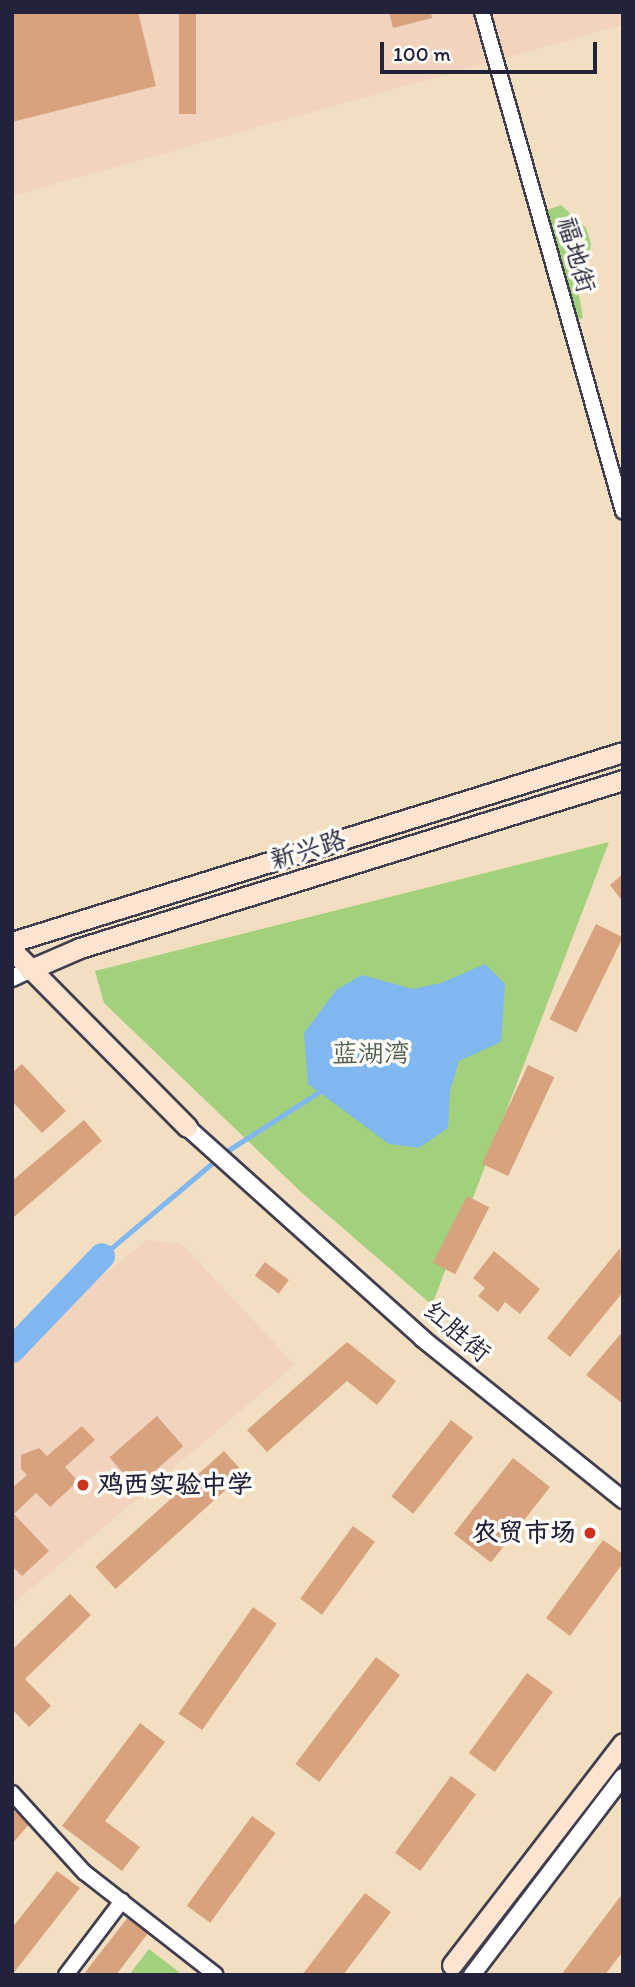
<!DOCTYPE html>
<meta charset="utf-8">
<style>
body{margin:0}
#map{position:relative;width:635px;height:1987px;overflow:hidden;background:#f2dfc1;font-family:Itim,"LXGW WenKai TC",sans-serif}
div>[style]{position:absolute}
[style*='--x']{left:calc(var(--x)*1px);top:calc(var(--y)*1px);width:calc(var(--w)*1px);rotate:calc(var(--a)*1deg)}
.built>*{inset:0;background:#f2d4be}
.green>*{inset:0;background:#a2d07d}
.water>*{inset:0;background:#80b7f0}
.stream>*{height:4.5px;margin:-2.25px;padding:0 2.25px;transform-origin:2.25px;border-radius:2.25px;background:#80b7f0}
.river>*{height:26px;margin:-13px;padding:0 13px;transform-origin:13px;border-radius:13px;background:#80b7f0}
.building>*{inset:0;background:#d9a27e;transform-origin:0 0}
.roads{filter:drop-shadow(2px 0 #413e4f) drop-shadow(-2px 0 #413e4f) drop-shadow(0 2px #413e4f) drop-shadow(0 -2px #413e4f)}
.minor>*{height:14px;margin:-7px;padding:0 7px;transform-origin:7px;border-radius:7px;background:#fff}
.tertiary>*{height:16px;margin:-8px;padding:0 8px;transform-origin:8px;border-radius:8px;background:#fff}
.secondary>*{height:19px;margin:-9.5px;padding:0 9.5px;transform-origin:9.5px;border-radius:9.5px;background:#fde4d0}
.dots>*{width:19px;height:19px;translate:-50% -50%;box-sizing:border-box;border:4px solid #fdfcf7;border-radius:50%}
span{translate:-50% -50%;white-space:nowrap;text-align:center;line-height:1.15;-webkit-text-stroke:7px #fdfcf7;paint-order:stroke}
.street-label{font-size:26px;color:#22223b}
.park-label{font-size:26px;color:#4f5f52}
.poi-label{font-size:26px;color:#22223b;font-weight:700}
.left{translate:0 -50%;text-align:left}
.right{translate:-100% -50%;text-align:right}
.frame{position:absolute;inset:0;border:14px solid #22223b;pointer-events:none}
.scale{position:absolute;left:380px;top:42px;width:217px;height:32px;box-sizing:border-box;border:4px solid #22223b;border-top:0;padding-left:9px;font-size:21px;line-height:24px;white-space:nowrap;color:#22223b;-webkit-text-stroke:5px #fdfcf7;paint-order:stroke}
</style>
<div id="map">
<div class="built">
<i style="clip-path:polygon(12px 12px,623px 12px,623px 25px,12px 196px)"></i>
<i style="clip-path:polygon(147px 1240px,181px 1243px,295px 1365px,12px 1605px,12px 1355px,59px 1309px)"></i>
</div>
<div class="green">
<i style="clip-path:polygon(561px 205px,586px 228px,591px 244px,585px 275px,593px 277px,589px 288px,578px 290px,583px 318px,572px 321px,542px 212px)"></i>
<i style="clip-path:polygon(609px 842px,432px 1305px,301px 1192px,104px 1003px,95px 971px)"></i>
<i style="clip-path:polygon(149px 1949px,179px 1972px,177px 1975px,129px 1975px)"></i>
</div>
<div class="water">
<i style="clip-path:polygon(485px 964px,505px 984px,501px 1042px,459px 1061px,450px 1091px,448px 1128px,419px 1148px,389px 1144px,308px 1084px,304px 1033px,336px 990px,362px 975px,413px 989px,441px 983px)"></i>
</div>
<div class="stream">
<i style="--x:224;--y:1153;--w:117;--a:-32.7"></i>
<i style="--x:102;--y:1256;--w:150;--a:-40.1"></i>
</div>
<div class="river">
<i style="--x:12;--y:1350;--w:130;--a:-46.2"></i>
</div>
<div class="building">
<i style="clip-path:polygon(12px 12px,138px 12px,156px 86px,12px 122px)"></i>
<i style="left:179px;top:12px;width:17px;height:102px"></i>
<i style="clip-path:polygon(389px 12px,431px 12px,432px 18px,393px 28px)"></i>
<i style="clip-path:polygon(623px 874px,623px 902px,610px 885px)"></i>
<i style="left:596px;top:924px;width:30px;height:106px;rotate:26deg"></i>
<i style="clip-path:polygon(22px 1064px,66px 1111px,42px 1133px,12px 1101px,12px 1073px)"></i>
<i style="left:528px;top:1065px;width:29px;height:109px;rotate:25deg"></i>
<i style="clip-path:polygon(84px 1120px,102px 1141px,14px 1217px,12px 1181px)"></i>
<i style="left:467px;top:1196px;width:25px;height:75px;rotate:27deg"></i>
<i style="clip-path:polygon(620px 1248px,623px 1292px,570px 1357px,547px 1338px)"></i>
<i style="clip-path:polygon(494px 1251px,540px 1289px,520px 1314px,505px 1302px,498px 1312px,478px 1296px,485px 1288px,473px 1278px)"></i>
<i style="left:265px;top:1262px;width:30px;height:17px;rotate:37deg"></i>
<i style="clip-path:polygon(623px 1331px,623px 1404px,586px 1375px)"></i>
<i style="clip-path:polygon(347px 1342px,396px 1381px,377px 1405px,347px 1381px,267px 1452px,247px 1430px)"></i>
<i style="left:157px;top:1416px;width:40px;height:63px;rotate:49deg"></i>
<i style="left:451px;top:1420px;width:28px;height:97px;rotate:38deg"></i>
<i style="clip-path:polygon(82px 1426px,95px 1440px,65px 1467px,78px 1481px,50px 1507px,36px 1493px,14px 1514px,49px 1551px,22px 1576px,12px 1566px,12px 1488px,27px 1475px,21px 1469px,21px 1455px,39px 1448px,47px 1456px)"></i>
<i style="left:224px;top:1451px;width:30px;height:173px;rotate:48deg"></i>
<i style="left:513px;top:1458px;width:47px;height:96px;rotate:38deg"></i>
<i style="left:353px;top:1526px;width:27px;height:90px;rotate:36deg"></i>
<i style="clip-path:polygon(603px 1540px,623px 1554px,623px 1563px,570px 1636px,546px 1618px)"></i>
<i style="clip-path:polygon(70px 1594px,91px 1615px,25px 1679px,51px 1706px,29px 1727px,12px 1709px,12px 1650px)"></i>
<i style="left:253px;top:1607px;width:29px;height:130px;rotate:35deg"></i>
<i style="left:376px;top:1657px;width:30px;height:134px;rotate:37deg"></i>
<i style="left:527px;top:1673px;width:32px;height:99px;rotate:36deg"></i>
<i style="clip-path:polygon(140px 1723px,165px 1742px,105px 1821px,140px 1847px,122px 1871px,62px 1826px)"></i>
<i style="left:451px;top:1776px;width:31px;height:95px;rotate:36deg"></i>
<i style="clip-path:polygon(12px 1809px,30px 1823px,12px 1844px)"></i>
<i style="left:252px;top:1816px;width:29px;height:111px;rotate:36deg"></i>
<i style="clip-path:polygon(57px 1871px,80px 1888px,12px 1975px,12px 1928px)"></i>
<i style="clip-path:polygon(365px 1893px,391px 1912px,343px 1975px,302px 1975px)"></i>
<i style="clip-path:polygon(623px 1893px,623px 1951px,605px 1975px,561px 1975px)"></i>
<i style="clip-path:polygon(132px 1912px,152px 1928px,116px 1975px,83px 1975px)"></i>
</div>
<div class="roads">
<div class="minor">
<i style="--x:482;--y:12;--w:519;--a:74.22"></i>
<i style="--x:12;--y:1793;--w:107;--a:47.7"></i>
<i style="--x:84;--y:1872;--w:167;--a:38"></i>
<i style="--x:66;--y:1975;--w:93;--a:-52.9"></i>
</div>
<div class="tertiary">
<i style="--x:12;--y:978;--w:19;--a:-25"></i>
<i style="--x:187;--y:1127;--w:317;--a:41.9"></i>
<i style="--x:423;--y:1339;--w:257;--a:38.8"></i>
<i style="--x:472;--y:1975;--w:249;--a:-52.7"></i>
</div>
<div class="secondary">
<i style="--x:12;--y:942;--w:640;--a:-17.27"></i>
<i style="--x:12;--y:950;--w:249;--a:45.3"></i>
<i style="--x:29;--y:970;--w:56;--a:-23.3"></i>
<i style="--x:80;--y:948;--w:568;--a:-17.19"></i>
<i style="--x:452;--y:1965;--w:280;--a:-52.4"></i>
</div>
</div>
<div class="dots">
<i style="left:83px;top:1485px;background:#c8321e"></i>
<i style="left:590px;top:1533px;background:#c8321e"></i>
</div>
<div class="street-label">
<span style="left:576px;top:255px;rotate:74deg">福地街</span>
<span style="left:308px;top:850px;rotate:-17deg">新兴路</span>
<span style="left:457px;top:1332px;rotate:40deg">红胜街</span>
</div>
<div class="park-label">
<span style="left:371px;top:1054px">蓝湖湾</span>
</div>
<div class="poi-label">
<span class="left" style="left:97px;top:1485px">鸡西实验中学</span>
<span class="right" style="left:576px;top:1533px">农贸市场</span>
</div>
<div class="frame"></div>
<div class="scale">100 m</div>
</div>
